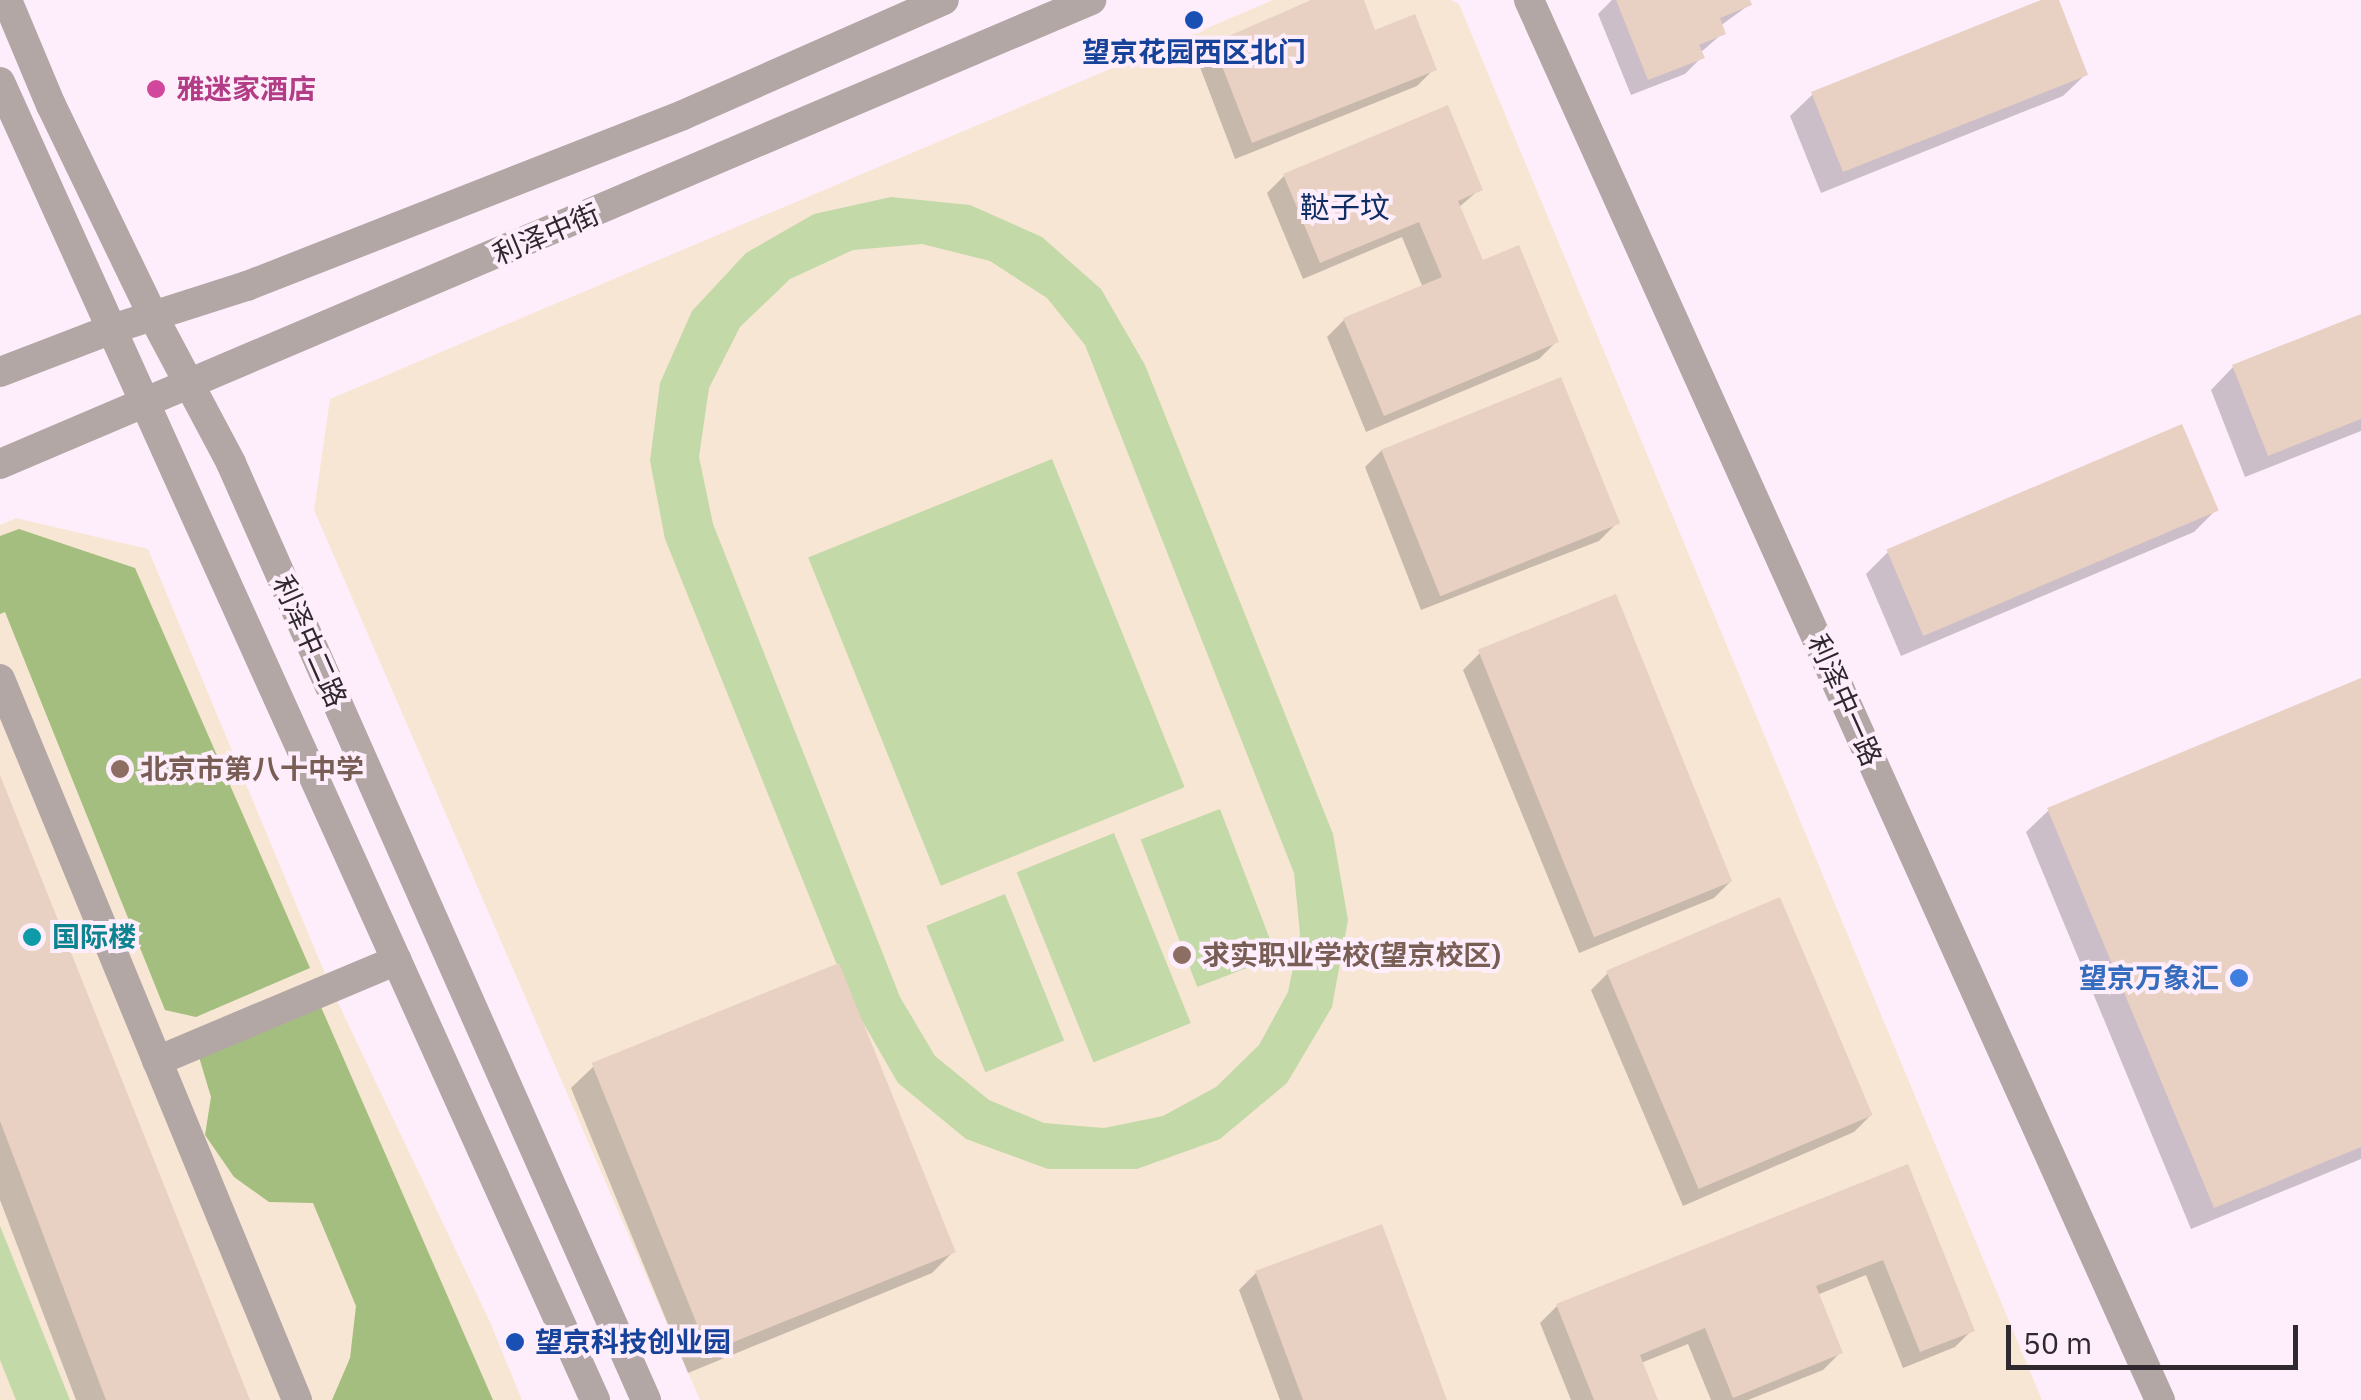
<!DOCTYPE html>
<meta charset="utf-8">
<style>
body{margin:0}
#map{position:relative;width:2361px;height:1400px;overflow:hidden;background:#feeefc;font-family:"IBM Plex Sans","Noto Sans SC",sans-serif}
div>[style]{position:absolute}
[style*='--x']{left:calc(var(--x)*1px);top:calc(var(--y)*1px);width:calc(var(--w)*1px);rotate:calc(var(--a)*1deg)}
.education>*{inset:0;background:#f8e6d5}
.green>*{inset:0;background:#c3d9a7;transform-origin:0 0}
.forest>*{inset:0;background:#a4be7f}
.shadow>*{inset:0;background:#0003}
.building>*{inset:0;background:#e8d0c3;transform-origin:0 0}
.minor>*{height:30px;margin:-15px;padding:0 15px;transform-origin:15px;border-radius:15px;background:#b3a7a5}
.dots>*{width:28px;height:28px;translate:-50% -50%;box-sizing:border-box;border:5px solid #feeefc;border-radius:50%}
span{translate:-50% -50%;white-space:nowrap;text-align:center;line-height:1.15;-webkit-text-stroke:8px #feeefc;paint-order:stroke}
.transit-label{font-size:28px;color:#164399;font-weight:700}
.left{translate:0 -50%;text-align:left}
.hotel-label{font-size:28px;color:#b23c85;font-weight:700}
.street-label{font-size:28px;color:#2f282e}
.education-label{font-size:28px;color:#785e54;font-weight:700}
.culture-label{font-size:28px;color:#0d838f;font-weight:700}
.shop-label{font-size:28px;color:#366cbe;font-weight:700}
.right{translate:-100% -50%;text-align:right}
.neighbourhood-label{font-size:30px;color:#0f2e63}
.scale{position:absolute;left:2006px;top:1325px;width:292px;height:45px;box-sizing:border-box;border:5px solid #2f282e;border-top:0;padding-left:12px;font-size:30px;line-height:35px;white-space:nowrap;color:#2f282e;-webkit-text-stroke:8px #feeefc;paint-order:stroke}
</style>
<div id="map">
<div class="education">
<i style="clip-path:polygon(1273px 0,1451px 0,1459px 4px,2042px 1400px,700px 1400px,314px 510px,330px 399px)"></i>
<i style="clip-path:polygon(16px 518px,148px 549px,331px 988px,490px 1322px,522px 1400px,0 1400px,0 525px)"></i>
</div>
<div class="green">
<i style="clip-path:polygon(evenodd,891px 197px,970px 205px,1042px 237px,1101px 289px,1145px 365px,1333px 834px,1348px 920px,1332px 1007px,1287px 1083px,1220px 1139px,1137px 1169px,1048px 1169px,966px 1139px,898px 1083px,854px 1007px,665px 539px,650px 461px,660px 383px,692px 311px,746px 253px,814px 214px,891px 197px,922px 244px,990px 261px,1047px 298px,1085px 345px,1294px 873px,1300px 934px,1288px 992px,1259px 1045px,1216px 1087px,1163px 1116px,1104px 1128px,1044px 1123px,989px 1100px,935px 1056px,900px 997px,713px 524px,699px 457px,709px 388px,740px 327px,790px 279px,853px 250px,922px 244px)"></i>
<i style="left:1052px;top:459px;width:354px;height:263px;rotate:68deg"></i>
<i style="left:1220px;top:809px;width:158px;height:85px;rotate:69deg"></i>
<i style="left:1114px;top:833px;width:205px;height:105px;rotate:68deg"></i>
<i style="left:1005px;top:894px;width:158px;height:85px;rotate:68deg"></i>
<i style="clip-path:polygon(0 1226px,70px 1400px,16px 1400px,0 1360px)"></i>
</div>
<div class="forest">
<i style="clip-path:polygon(19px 529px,135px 568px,310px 968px,196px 1017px,165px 1010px,5px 612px,0 614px,0 536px)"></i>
<i style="clip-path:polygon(321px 1007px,493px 1400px,332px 1400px,350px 1358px,356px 1306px,313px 1203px,269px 1202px,234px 1177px,205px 1135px,211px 1097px,199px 1057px)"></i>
</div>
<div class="shadow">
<i style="clip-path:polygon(1318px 0,1361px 0,1374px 33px,1434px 69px,1417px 86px,1235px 159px,1198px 62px,1215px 45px)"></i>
<i style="clip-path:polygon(1612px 0,1747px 0,1749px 5px,1720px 26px,1723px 33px,1700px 53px,1702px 57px,1685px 74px,1631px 95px,1598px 14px)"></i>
<i style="clip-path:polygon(2048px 0,2056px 0,2086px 74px,2063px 96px,1821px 193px,1790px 116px,1813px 94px)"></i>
<i style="clip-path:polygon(1284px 176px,1480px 189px,1458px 208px,1482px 263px,1556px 342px,1539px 359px,1366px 432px,1327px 337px,1344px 320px,1423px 288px,1402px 237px,1303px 279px,1267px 193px)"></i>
<i style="clip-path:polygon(2361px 316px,2361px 431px,2245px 477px,2211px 390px,2233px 367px)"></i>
<i style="clip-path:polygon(1382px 450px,1616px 524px,1599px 541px,1421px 610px,1365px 467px)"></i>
<i style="clip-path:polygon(2216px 510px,2194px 532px,1901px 656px,1866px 574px,1888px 552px)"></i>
<i style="clip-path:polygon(1480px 653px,1731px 881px,1714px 898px,1579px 953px,1463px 670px)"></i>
<i style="clip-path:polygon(2361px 680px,2361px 1159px,2191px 1229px,2026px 832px,2049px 810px)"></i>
<i style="clip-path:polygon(0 782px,247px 1400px,76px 1400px,0 1200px)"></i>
<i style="clip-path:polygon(1608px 973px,1871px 1115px,1854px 1132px,1683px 1206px,1591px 990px)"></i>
<i style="clip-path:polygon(594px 1066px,954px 1251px,932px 1273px,688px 1373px,571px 1088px)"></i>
<i style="clip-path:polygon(1906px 1167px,1972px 1330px,1955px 1347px,1903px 1368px,1866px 1275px,1817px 1295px,1840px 1353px,1823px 1370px,1748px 1400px,1711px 1400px,1688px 1344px,1641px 1363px,1655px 1400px,1571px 1400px,1540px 1323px,1557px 1306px)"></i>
<i style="clip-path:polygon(1256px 1273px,1445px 1400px,1280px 1400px,1239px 1290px)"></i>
</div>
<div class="building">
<i style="clip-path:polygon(1311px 0,1364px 0,1375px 30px,1415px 14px,1437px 70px,1252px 143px,1213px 43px)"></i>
<i style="clip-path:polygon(1616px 0,1750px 0,1752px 5px,1720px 18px,1726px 34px,1699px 45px,1705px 58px,1648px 80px)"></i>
<i style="clip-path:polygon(2041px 0,2059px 0,2088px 75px,1843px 172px,1811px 92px)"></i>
<i style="clip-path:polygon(1448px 105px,1483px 190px,1458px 201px,1483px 260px,1519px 245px,1559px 342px,1384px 416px,1343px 318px,1442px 277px,1419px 222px,1320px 263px,1283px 174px)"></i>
<i style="clip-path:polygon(2361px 314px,2361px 419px,2268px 456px,2232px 365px)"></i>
<i style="left:1561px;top:377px;width:158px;height:194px;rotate:68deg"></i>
<i style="left:2182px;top:424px;width:94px;height:321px;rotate:67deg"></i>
<i style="left:1616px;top:594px;width:310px;height:149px;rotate:68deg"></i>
<i style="clip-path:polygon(2361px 678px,2361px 1147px,2214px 1208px,2047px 808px)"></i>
<i style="clip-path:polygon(0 775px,250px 1400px,106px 1400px,0 1121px)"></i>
<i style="left:1780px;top:897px;width:237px;height:189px;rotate:67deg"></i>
<i style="left:839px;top:963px;width:312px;height:267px;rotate:68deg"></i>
<i style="clip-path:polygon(1908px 1164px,1975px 1331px,1920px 1352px,1883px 1260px,1816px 1286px,1843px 1353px,1733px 1398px,1705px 1328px,1640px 1355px,1658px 1400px,1594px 1400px,1556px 1304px)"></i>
<i style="clip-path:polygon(1382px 1224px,1447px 1400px,1303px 1400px,1255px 1271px)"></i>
</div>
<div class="minor">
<i style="--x:7;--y:0;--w:114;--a:67.3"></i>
<i style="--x:51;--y:105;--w:234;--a:64.2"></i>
<i style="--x:153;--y:316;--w:166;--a:62"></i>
<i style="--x:231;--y:463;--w:1025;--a:66.11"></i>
<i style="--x:1529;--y:0;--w:1536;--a:65.74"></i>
<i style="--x:0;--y:82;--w:1446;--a:65.7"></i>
<i style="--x:0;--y:372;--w:120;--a:-21"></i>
<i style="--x:112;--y:329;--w:142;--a:-17.7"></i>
<i style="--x:247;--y:286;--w:468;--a:-21.4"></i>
<i style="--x:683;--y:115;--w:285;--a:-23.8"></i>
<i style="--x:0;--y:464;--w:1186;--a:-23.04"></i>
<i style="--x:0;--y:679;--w:780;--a:67.61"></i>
<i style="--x:157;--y:1061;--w:260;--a:-22.8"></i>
</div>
<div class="dots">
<i style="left:1194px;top:20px;background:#1a4fb4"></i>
<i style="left:156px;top:89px;background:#d1479c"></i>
<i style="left:120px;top:769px;background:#8d6e63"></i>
<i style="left:32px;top:937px;background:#0f9aa8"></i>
<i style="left:1182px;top:955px;background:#8d6e63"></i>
<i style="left:2239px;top:978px;background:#3f7fe0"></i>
<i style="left:515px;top:1342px;background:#1a4fb4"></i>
</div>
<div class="transit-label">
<span style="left:1194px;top:52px">望京花园西区北门</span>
<span class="left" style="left:535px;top:1342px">望京科技创业园</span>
</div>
<div class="hotel-label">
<span class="left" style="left:176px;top:89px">雅迷家酒店</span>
</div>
<div class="street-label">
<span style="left:546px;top:234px;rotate:-23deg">利泽中街</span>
<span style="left:310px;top:641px;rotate:66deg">利泽中二路</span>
<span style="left:1845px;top:700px;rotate:66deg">利泽中一路</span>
</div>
<div class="education-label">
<span class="left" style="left:140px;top:769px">北京市第八十中学</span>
<span class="left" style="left:1202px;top:955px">求实职业学校(望京校区)</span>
</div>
<div class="culture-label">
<span class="left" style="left:52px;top:937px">国际楼</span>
</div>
<div class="shop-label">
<span class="right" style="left:2219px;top:978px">望京万象汇</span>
</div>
<div class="neighbourhood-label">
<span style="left:1345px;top:207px">鞑子坟</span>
</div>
<div class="scale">50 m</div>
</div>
